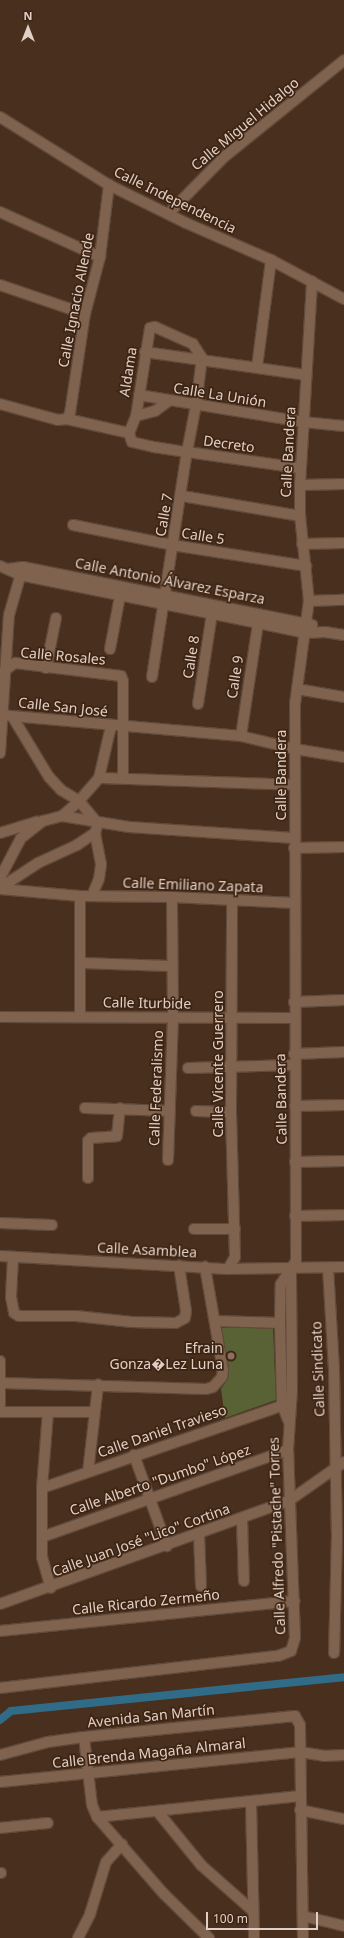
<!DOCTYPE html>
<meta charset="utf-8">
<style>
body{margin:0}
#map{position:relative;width:344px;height:1938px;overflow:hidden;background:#492f1d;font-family:"Noto Sans",sans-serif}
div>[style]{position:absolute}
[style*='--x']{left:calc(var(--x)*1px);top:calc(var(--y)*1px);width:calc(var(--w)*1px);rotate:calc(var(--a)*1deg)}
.green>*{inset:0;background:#586234}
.canal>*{height:8px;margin:-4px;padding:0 4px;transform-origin:4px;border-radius:4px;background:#306c88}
.roads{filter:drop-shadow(1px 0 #614a3b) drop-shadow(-1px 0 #614a3b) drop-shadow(0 1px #614a3b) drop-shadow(0 -1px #614a3b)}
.minor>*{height:10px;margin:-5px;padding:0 5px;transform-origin:5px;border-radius:5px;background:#80634f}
.dots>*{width:11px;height:11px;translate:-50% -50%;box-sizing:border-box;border:2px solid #3e2513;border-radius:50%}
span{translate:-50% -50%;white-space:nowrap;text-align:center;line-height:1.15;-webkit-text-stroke:3.5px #3e2513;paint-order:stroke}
.street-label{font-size:14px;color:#e1cfc5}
.poi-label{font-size:14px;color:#e1cfc5}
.right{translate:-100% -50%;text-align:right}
.north{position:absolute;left:8px;top:8px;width:40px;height:40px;-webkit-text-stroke:3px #3e2513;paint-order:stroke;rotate:0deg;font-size:11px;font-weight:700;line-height:16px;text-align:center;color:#e1cfc5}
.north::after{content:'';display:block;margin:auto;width:14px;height:18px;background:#e1cfc5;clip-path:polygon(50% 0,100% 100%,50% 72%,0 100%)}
.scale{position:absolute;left:206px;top:1912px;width:112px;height:18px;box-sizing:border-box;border:2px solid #e1cfc5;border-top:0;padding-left:5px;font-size:12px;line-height:14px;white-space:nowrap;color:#e1cfc5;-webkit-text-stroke:3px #3e2513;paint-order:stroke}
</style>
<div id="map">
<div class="green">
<i style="clip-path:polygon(221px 1328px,273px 1328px,276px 1400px,225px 1418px,221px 1389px,228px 1378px,228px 1370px)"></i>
</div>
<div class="canal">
<i style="--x:0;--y:1720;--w:14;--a:-39"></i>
<i style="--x:11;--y:1711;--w:335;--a:-5.8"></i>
</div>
<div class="roads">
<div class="minor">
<i style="--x:0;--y:117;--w:128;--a:32"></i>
<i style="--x:109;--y:185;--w:86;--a:26.3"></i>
<i style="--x:186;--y:223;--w:93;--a:23.5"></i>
<i style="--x:271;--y:260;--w:83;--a:28.1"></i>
<i style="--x:0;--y:212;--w:110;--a:24.2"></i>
<i style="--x:168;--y:214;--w:80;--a:-45.5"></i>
<i style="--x:224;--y:157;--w:154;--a:-38.9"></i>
<i style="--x:0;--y:285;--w:90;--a:18.8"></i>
<i style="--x:145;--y:352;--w:163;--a:8.1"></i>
<i style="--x:257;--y:367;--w:108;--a:-82.5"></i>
<i style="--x:139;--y:395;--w:166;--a:9.3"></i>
<i style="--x:303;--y:422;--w:41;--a:5.6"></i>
<i style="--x:0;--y:404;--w:60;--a:15.4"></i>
<i style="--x:58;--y:420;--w:9;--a:-6"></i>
<i style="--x:67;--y:419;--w:64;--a:12.7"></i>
<i style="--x:136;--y:416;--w:20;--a:-15"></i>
<i style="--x:155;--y:411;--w:17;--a:-36"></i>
<i style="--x:67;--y:419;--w:7;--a:-63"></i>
<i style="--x:70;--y:413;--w:100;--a:-81.4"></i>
<i style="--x:85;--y:314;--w:59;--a:-75.3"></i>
<i style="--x:100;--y:257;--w:73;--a:-82.9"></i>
<i style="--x:300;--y:485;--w:44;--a:-1.3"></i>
<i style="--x:182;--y:496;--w:120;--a:9.6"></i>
<i style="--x:73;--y:525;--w:101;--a:11.4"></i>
<i style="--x:172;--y:545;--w:136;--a:8.9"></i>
<i style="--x:302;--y:544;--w:42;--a:-1.4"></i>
<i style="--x:0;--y:566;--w:22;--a:24"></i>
<i style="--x:20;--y:575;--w:243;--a:11.4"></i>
<i style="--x:258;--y:623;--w:49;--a:11.8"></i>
<i style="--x:306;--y:633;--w:19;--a:-3"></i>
<i style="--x:325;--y:632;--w:19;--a:9"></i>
<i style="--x:8;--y:569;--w:15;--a:-8"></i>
<i style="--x:23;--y:567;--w:295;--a:11.3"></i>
<i style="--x:309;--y:601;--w:35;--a:-2"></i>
<i style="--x:110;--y:649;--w:54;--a:-79.3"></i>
<i style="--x:46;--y:668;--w:51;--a:-78.7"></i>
<i style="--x:4;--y:671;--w:14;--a:-36"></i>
<i style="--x:15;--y:663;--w:107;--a:7"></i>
<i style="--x:121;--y:676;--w:5;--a:68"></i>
<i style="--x:123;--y:681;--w:97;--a:90"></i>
<i style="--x:152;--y:677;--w:228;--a:-81.2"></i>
<i style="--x:187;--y:452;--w:48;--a:-79.2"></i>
<i style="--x:196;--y:405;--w:47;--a:-82.7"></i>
<i style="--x:202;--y:358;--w:17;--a:-123"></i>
<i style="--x:193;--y:344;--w:42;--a:-155.9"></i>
<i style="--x:155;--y:327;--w:5;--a:169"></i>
<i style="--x:150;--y:328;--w:89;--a:99"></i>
<i style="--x:136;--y:416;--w:18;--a:112"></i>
<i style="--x:129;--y:433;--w:9;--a:72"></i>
<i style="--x:132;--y:442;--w:23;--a:13"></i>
<i style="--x:154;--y:447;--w:33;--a:9"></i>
<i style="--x:187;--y:452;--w:114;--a:8.1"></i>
<i style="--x:297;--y:689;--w:48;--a:9.7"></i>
<i style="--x:198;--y:704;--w:91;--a:-81.2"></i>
<i style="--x:0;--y:715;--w:242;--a:5"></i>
<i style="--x:241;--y:736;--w:56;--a:13.5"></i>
<i style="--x:295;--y:749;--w:50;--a:9.3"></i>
<i style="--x:12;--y:716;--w:71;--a:58.8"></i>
<i style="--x:49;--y:777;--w:18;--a:47"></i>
<i style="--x:61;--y:790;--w:21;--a:31"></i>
<i style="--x:79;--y:801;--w:30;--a:50"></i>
<i style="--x:241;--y:736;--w:114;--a:-81.4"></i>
<i style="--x:0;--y:753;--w:138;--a:-86.3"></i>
<i style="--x:9;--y:615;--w:47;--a:-73.9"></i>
<i style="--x:99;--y:778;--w:53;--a:-77"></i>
<i style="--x:62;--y:816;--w:68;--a:9.3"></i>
<i style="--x:129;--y:827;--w:165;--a:3.8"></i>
<i style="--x:0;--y:833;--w:39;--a:-17"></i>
<i style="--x:294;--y:848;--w:50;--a:-1.1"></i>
<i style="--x:0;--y:878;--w:45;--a:-62.3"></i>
<i style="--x:21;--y:838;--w:28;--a:-38"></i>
<i style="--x:43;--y:821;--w:20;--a:-15"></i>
<i style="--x:62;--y:816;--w:23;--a:-41"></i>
<i style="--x:79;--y:801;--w:30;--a:-49"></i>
<i style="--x:99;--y:778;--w:196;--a:2"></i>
<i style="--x:0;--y:888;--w:45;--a:-33.3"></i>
<i style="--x:38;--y:863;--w:43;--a:-24.8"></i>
<i style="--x:77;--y:845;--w:22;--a:-34"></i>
<i style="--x:0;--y:889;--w:80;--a:5"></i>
<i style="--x:80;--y:896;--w:92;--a:0.6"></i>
<i style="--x:172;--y:897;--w:122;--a:2.8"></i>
<i style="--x:80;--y:896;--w:120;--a:90"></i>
<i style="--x:92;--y:896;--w:18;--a:-68"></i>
<i style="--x:99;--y:879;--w:15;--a:-82"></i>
<i style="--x:101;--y:864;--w:32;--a:-101"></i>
<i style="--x:95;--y:833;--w:6;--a:-72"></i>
<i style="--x:80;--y:963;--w:91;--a:1.9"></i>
<i style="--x:294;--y:1002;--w:50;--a:-2.3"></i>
<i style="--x:0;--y:1017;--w:294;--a:0.2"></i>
<i style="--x:294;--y:1054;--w:50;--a:-2.3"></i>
<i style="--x:188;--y:1068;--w:107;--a:-1.6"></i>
<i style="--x:295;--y:1106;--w:49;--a:-1.2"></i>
<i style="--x:85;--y:1108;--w:85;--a:2"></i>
<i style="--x:196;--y:1111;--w:35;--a:2"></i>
<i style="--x:168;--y:1160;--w:143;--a:-88"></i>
<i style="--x:173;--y:1017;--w:120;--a:-90.5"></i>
<i style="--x:295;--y:1162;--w:49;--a:-1.2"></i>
<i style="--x:88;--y:1178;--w:37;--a:-90"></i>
<i style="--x:88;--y:1141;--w:4;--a:-45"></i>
<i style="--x:91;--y:1138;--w:26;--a:-4"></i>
<i style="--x:117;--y:1136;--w:28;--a:-84"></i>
<i style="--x:295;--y:1216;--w:49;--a:-1.2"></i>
<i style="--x:0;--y:1223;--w:52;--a:2.2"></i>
<i style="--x:194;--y:1229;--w:41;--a:0"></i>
<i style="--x:0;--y:1256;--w:228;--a:3.3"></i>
<i style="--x:228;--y:1269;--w:116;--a:-1"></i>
<i style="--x:13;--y:1257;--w:40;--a:92.9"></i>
<i style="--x:11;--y:1297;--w:16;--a:79"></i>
<i style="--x:14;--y:1313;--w:6;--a:31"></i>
<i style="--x:19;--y:1316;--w:57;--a:0"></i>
<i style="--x:76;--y:1316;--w:56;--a:6.1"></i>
<i style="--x:132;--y:1322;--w:44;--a:1.3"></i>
<i style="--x:176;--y:1323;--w:10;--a:-29"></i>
<i style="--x:185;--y:1318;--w:7;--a:-82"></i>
<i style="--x:186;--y:1311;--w:46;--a:-98.8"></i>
<i style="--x:328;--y:1268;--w:101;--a:86.6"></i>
<i style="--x:334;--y:1369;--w:165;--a:89"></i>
<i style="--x:337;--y:1534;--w:119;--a:91.4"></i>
<i style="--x:228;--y:1269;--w:14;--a:-60"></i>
<i style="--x:235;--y:1257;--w:145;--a:-91.6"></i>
<i style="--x:231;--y:1112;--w:212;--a:-89.7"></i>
<i style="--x:215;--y:1321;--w:65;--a:1.8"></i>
<i style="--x:0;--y:1361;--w:44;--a:90"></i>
<i style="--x:2;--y:1383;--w:204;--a:1.7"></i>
<i style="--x:206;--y:1389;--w:7;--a:-16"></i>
<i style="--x:213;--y:1387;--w:13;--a:-48"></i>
<i style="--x:222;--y:1377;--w:7;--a:-82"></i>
<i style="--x:223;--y:1370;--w:105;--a:-99.9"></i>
<i style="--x:0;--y:1412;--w:94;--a:0"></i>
<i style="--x:48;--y:1412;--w:76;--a:94.5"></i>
<i style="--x:42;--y:1488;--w:69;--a:90"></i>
<i style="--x:42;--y:1557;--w:32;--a:74"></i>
<i style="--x:288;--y:1420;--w:17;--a:-111"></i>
<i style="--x:282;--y:1404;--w:81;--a:-91.4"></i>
<i style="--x:280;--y:1323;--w:39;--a:-89"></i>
<i style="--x:281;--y:1284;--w:27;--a:-57"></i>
<i style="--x:296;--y:1261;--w:557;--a:-90.1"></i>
<i style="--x:295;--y:704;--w:104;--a:-82.3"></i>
<i style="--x:309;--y:601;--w:85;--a:-96"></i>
<i style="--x:300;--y:516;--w:31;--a:-90"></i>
<i style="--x:300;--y:485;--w:204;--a:-86.6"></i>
<i style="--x:134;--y:1455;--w:97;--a:70.1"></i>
<i style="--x:88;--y:1472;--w:88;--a:-83.4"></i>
<i style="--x:42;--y:1488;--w:259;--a:-18.9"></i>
<i style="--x:242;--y:1519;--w:62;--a:88.2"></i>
<i style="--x:199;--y:1534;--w:52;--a:87.8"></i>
<i style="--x:42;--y:1537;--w:261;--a:-19.5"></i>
<i style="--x:0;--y:1604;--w:308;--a:-19.7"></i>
<i style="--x:290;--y:1500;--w:66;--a:-35.1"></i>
<i style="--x:0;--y:1631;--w:296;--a:-5.8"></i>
<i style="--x:0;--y:1688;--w:280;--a:-6.6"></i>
<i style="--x:278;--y:1656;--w:14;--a:-21"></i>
<i style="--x:291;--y:1651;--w:14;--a:-73"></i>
<i style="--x:295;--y:1638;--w:188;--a:-92.1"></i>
<i style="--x:288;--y:1450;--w:61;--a:-86.2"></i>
<i style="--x:292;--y:1389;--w:116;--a:-90.5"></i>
<i style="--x:84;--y:1737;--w:68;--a:83.3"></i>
<i style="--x:92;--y:1805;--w:13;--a:67"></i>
<i style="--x:97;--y:1817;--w:102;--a:49"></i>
<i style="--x:164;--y:1894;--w:63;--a:44.4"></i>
<i style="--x:0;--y:1755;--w:50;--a:-15.2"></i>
<i style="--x:48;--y:1742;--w:36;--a:-8"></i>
<i style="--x:84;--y:1737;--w:212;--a:-5.7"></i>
<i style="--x:295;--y:1716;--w:10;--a:61"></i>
<i style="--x:300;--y:1725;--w:213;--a:89.2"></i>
<i style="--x:0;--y:1782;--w:301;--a:-5.7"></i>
<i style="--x:300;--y:1752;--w:24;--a:9"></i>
<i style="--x:324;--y:1756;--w:20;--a:-3"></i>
<i style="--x:251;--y:1802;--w:136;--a:88.7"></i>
<i style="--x:300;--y:1810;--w:45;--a:11.6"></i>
<i style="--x:158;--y:1812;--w:68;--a:50.9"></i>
<i style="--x:201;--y:1865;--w:69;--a:41.5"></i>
<i style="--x:97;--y:1817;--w:204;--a:-5.9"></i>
<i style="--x:0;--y:1828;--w:48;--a:-5.9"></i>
<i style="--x:0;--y:1873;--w:1;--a:0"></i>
<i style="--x:303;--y:1916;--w:42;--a:13.7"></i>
<i style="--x:78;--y:1938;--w:27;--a:-63"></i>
<i style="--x:90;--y:1914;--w:54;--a:-72.9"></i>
<i style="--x:106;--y:1862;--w:24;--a:-48"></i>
</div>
</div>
<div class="dots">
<i style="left:231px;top:1356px;background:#8d6e63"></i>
</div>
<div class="street-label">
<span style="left:245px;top:124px;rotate:-40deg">Calle Miguel Hidalgo</span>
<span style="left:175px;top:200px;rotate:26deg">Calle Independencia</span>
<span style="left:76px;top:300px;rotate:-79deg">Calle Ignacio Allende</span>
<span style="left:128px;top:372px;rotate:-81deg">Aldama</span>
<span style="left:220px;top:395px;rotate:9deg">Calle La Unión</span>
<span style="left:229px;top:444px;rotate:8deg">Decreto</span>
<span style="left:288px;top:452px;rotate:-87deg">Calle Bandera</span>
<span style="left:164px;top:515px;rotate:-80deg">Calle 7</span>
<span style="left:203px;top:536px;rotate:9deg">Calle 5</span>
<span style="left:170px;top:581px;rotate:11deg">Calle Antonio Álvarez Esparza</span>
<span style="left:63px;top:656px;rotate:5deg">Calle Rosales</span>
<span style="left:191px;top:657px;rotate:-81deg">Calle 8</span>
<span style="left:235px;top:677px;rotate:-81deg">Calle 9</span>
<span style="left:63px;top:707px;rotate:6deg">Calle San José</span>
<span style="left:281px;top:775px;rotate:-90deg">Calle Bandera</span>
<span style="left:193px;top:885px;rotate:2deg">Calle Emiliano Zapata</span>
<span style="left:147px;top:1003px;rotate:1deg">Calle Iturbide</span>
<span style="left:218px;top:1064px;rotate:-90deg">Calle Vicente Guerrero</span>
<span style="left:156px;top:1088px;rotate:-88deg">Calle Federalismo</span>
<span style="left:281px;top:1099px;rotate:-91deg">Calle Bandera</span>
<span style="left:147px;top:1250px;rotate:3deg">Calle Asamblea</span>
<span style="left:318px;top:1369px;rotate:-92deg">Calle Sindicato</span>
<span style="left:162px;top:1431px;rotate:-19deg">Calle Daniel Travieso</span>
<span style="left:160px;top:1480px;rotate:-19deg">Calle Alberto "Dumbo" López</span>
<span style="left:277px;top:1536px;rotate:-92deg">Calle Alfredo "Pistache" Torres</span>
<span style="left:141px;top:1540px;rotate:-20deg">Calle Juan José "Lico" Cortina</span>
<span style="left:146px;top:1602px;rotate:-6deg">Calle Ricardo Zermeño</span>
<span style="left:151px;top:1716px;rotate:-6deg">Avenida San Martín</span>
<span style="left:149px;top:1753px;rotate:-6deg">Calle Brenda Magaña Almaral</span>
</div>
<div class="poi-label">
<span class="right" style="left:223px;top:1356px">Efrain<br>Gonza�Lez Luna</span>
</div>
<div class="north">N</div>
<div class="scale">100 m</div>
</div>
